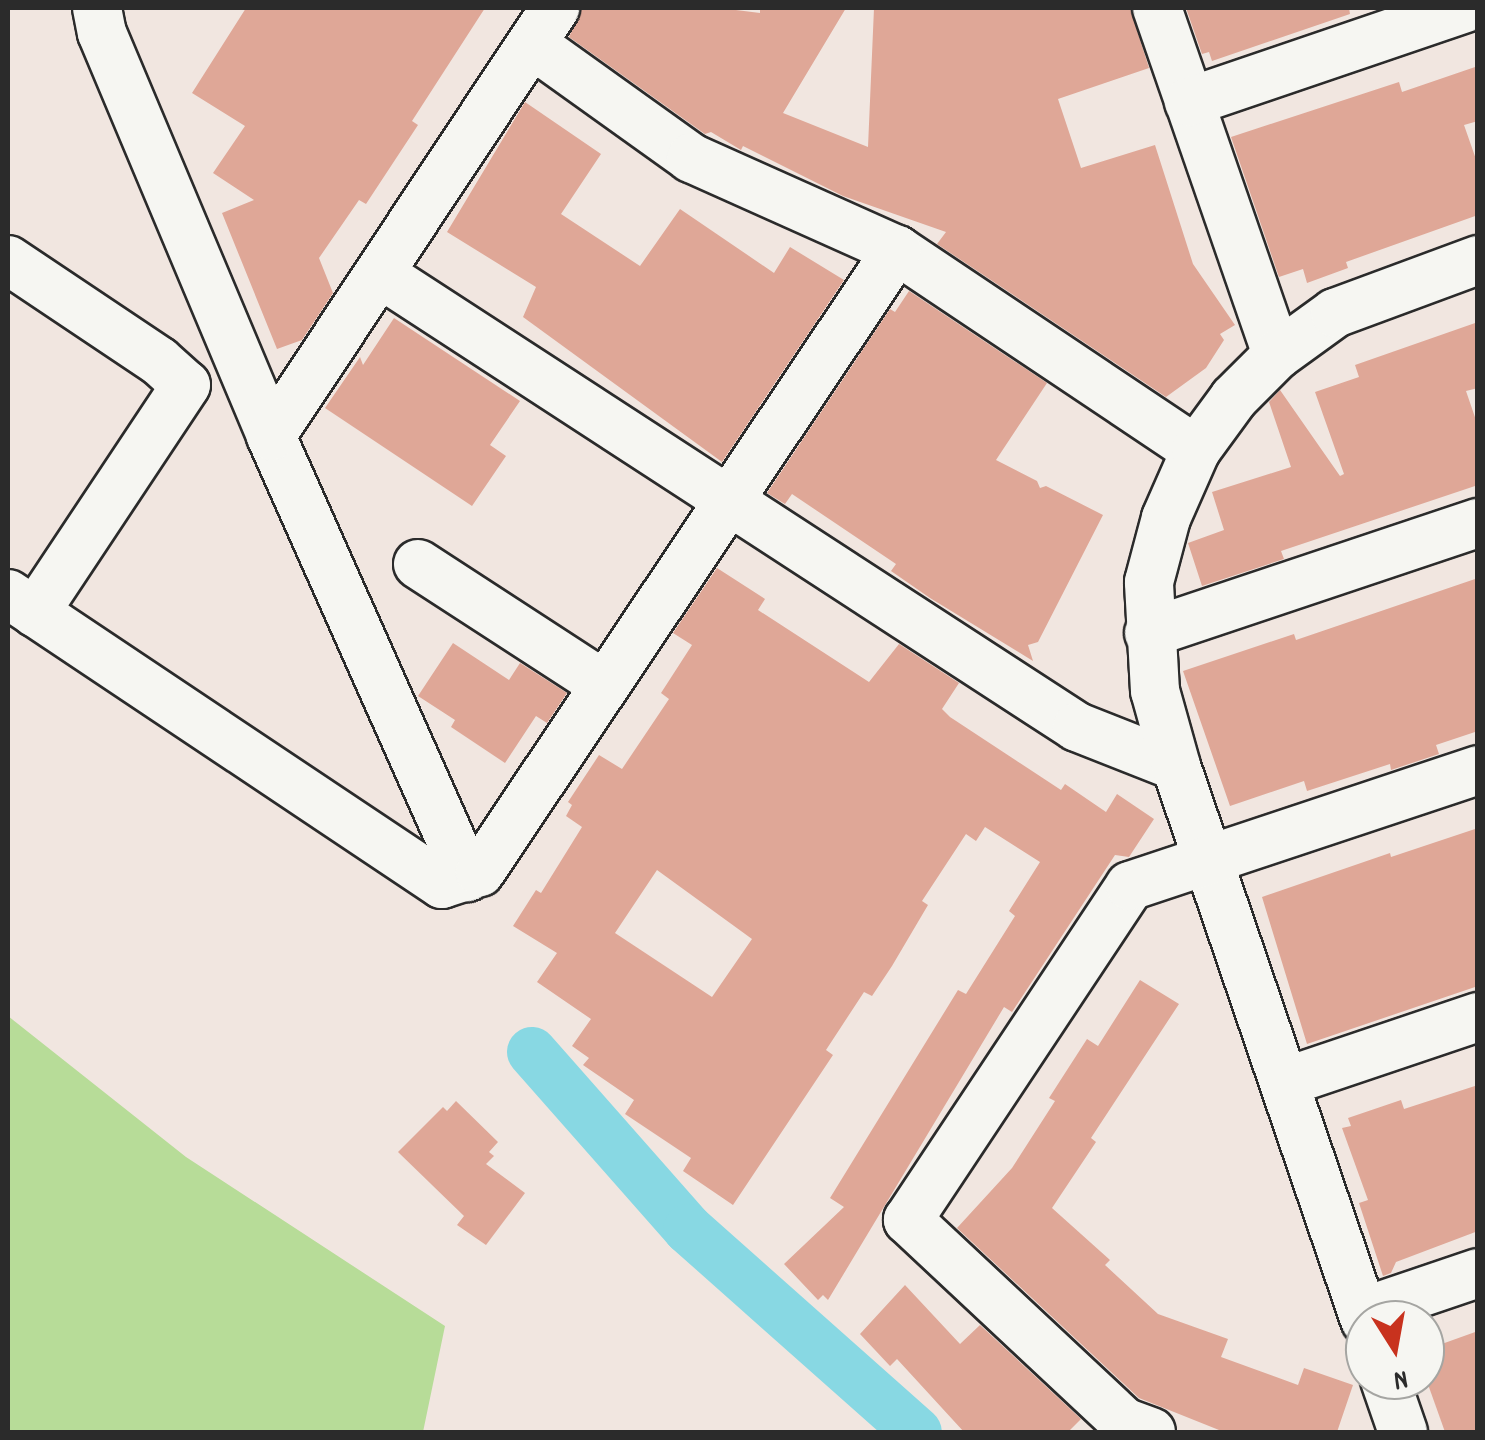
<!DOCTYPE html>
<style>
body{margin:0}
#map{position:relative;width:1485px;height:1440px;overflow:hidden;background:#f1e6e0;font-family:Dekko,sans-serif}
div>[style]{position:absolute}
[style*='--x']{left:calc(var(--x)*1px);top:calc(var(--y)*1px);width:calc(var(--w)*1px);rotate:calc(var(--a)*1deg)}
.green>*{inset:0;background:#b7dc98}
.canal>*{height:50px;margin:-25px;padding:0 25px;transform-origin:25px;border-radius:25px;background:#88d8e3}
.building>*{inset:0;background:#dfa797}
.roads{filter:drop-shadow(2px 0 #2b2b2b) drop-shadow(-2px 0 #2b2b2b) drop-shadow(0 2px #2b2b2b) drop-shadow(0 -2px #2b2b2b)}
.minor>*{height:48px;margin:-24px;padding:0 24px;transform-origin:24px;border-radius:24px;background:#f6f6f2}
span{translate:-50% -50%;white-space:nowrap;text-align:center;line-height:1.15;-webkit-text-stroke:8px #f6f6f2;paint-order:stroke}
.frame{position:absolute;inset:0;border:10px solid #2b2b2b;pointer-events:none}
.north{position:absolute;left:1345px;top:1300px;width:100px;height:100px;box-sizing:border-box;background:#f6f6f2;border:2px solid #a5a5a2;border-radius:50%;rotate:169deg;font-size:28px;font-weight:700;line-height:40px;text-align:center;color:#2b2b2b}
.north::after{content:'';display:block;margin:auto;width:35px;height:45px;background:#c8321e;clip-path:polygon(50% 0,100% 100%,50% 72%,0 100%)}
</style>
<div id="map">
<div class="green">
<i style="clip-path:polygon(8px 1016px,186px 1157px,445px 1326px,423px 1432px,8px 1432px)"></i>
</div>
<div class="canal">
<i style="--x:532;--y:1052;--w:236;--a:48.6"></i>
<i style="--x:688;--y:1229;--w:306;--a:41.6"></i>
</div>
<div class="building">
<i style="clip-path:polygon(246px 8px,485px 8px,412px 121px,418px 125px,366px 204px,359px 200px,319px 258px,333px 293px,302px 340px,277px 349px,222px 213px,254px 200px,213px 173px,245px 126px,192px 93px)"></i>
<i style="clip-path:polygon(582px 8px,720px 8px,760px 13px,760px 8px,846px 8px,783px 113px,868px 147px,874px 8px,1130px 8px,1149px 68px,1058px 99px,1081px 168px,1155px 145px,1193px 264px,1235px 325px,1220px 334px,1224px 340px,1206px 368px,1166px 397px,937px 244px,946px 232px,843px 196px,743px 146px,741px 150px,711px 132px,705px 134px,569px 37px)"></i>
<i style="clip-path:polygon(1186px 8px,1349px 8px,1350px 14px,1212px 61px,1209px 52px,1202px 54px)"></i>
<i style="clip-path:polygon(1478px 66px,1478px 121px,1464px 125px,1478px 165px,1478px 215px,1346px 262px,1348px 268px,1307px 283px,1303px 269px,1279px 277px,1231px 137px,1399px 82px,1402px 92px)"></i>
<i style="clip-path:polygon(525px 102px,601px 154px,561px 214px,640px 266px,680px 209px,774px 273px,790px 247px,844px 280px,722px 462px,523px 317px,536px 287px,447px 232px)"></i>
<i style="clip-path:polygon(909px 291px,1047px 383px,996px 460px,1037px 481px,1040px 488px,1046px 486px,1103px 515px,1038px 642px,1028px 645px,1033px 661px,930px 598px,891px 571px,896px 564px,792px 494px,785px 504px,767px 493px,890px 309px,895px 312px)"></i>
<i style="clip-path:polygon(394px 318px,520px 401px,490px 445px,506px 456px,472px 506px,325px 408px,360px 357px,363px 365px)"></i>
<i style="clip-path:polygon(1478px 322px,1478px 388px,1466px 391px,1478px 426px,1478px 485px,1281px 551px,1284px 559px,1202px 586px,1188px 543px,1224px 530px,1212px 492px,1291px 467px,1269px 402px,1280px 390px,1340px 476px,1344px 474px,1315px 392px,1359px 377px,1355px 365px)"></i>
<i style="clip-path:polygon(evenodd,717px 568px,765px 599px,758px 610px,869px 682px,899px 644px,959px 683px,942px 709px,950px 717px,1061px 790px,1065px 784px,1106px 812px,1117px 794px,1154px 819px,1129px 857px,1115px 855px,1012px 1012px,1004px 1007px,828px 1300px,823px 1295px,818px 1300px,784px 1264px,844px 1207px,830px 1198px,958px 990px,966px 994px,1015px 916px,1009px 911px,1040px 862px,985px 827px,976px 841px,966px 834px,922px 901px,928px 905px,892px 966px,872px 996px,864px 992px,826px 1050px,833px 1055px,733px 1205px,683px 1171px,691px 1158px,625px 1114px,634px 1100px,583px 1065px,589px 1058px,572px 1046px,591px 1019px,537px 982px,557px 953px,513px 926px,536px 890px,541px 893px,582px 827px,566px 816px,572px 805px,568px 802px,599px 755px,622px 769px,669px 699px,661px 693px,692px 645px,673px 633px,717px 568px,657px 870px,752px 939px,712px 997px,615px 933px,657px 870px)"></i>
<i style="clip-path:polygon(1478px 578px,1478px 731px,1436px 745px,1439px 754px,1391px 770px,1390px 764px,1307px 791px,1304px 781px,1230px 806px,1183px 671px,1294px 634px,1296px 640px)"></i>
<i style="clip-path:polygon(453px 643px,509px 680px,520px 663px,567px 693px,547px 723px,536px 716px,505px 763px,451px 727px,455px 720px,418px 696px)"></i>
<i style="clip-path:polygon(1478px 828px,1478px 986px,1307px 1044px,1262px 897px,1390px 853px,1391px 857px)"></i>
<i style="clip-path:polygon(1140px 980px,1179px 1004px,1091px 1138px,1096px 1142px,1052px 1208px,1110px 1260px,1105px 1265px,1158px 1314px,1228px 1339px,1221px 1357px,1298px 1385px,1304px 1368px,1353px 1385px,1337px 1432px,1224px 1432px,1139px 1398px,957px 1228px,1012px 1168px,1055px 1101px,1049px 1098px,1087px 1039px,1098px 1046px)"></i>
<i style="clip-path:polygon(1478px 1085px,1478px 1231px,1396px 1262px,1391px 1273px,1383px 1276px,1359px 1203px,1368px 1200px,1342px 1128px,1351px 1126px,1348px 1118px,1401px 1100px,1404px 1109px)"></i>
<i style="clip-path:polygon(456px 1101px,498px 1142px,489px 1152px,494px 1156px,486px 1164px,525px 1193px,486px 1245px,457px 1225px,464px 1216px,398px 1152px,443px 1107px,447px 1111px)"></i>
<i style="clip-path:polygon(905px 1285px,960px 1344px,980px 1325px,1081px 1419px,1068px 1432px,964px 1432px,897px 1359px,890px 1366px,860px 1334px)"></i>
<i style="clip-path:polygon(1478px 1331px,1478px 1432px,1445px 1432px,1425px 1376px,1425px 1350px)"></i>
</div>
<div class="roads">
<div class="minor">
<i style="--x:97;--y:8;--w:25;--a:79"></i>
<i style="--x:102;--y:33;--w:437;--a:67.2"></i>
<i style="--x:271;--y:436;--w:483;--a:66"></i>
<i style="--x:1157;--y:8;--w:367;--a:70.9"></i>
<i style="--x:532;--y:44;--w:196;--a:35.6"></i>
<i style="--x:691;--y:158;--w:226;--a:24.1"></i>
<i style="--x:897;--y:250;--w:360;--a:33.8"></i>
<i style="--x:1189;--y:102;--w:292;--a:-18.8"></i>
<i style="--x:8;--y:260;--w:182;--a:33.8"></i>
<i style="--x:159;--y:361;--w:36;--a:42"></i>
<i style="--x:186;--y:385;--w:273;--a:123.6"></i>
<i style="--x:382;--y:275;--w:829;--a:33.04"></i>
<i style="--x:1077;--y:727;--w:106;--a:21.5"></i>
<i style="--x:271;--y:436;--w:514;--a:-56.43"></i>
<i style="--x:418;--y:564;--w:222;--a:33"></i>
<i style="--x:8;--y:594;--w:522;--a:33.75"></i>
<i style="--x:442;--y:884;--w:40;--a:-18"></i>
<i style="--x:480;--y:872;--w:749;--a:-56.16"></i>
<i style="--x:1149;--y:633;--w:347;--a:-18.5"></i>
<i style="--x:1285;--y:1082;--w:204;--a:-18.6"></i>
<i style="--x:1363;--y:1312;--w:121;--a:-18.7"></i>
<i style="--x:1365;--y:1320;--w:585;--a:-108.84"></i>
<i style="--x:1176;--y:766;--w:78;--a:-105.6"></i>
<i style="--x:1155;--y:691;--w:109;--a:-93.2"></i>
<i style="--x:1149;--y:582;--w:66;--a:-75.1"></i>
<i style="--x:1166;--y:518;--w:74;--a:-66.2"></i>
<i style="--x:1196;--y:450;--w:64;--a:-53.8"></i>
<i style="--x:1234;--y:398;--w:61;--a:-45"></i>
<i style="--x:1277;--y:355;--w:72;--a:-35.9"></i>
<i style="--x:1335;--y:313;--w:153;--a:-20.3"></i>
<i style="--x:1385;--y:1380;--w:55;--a:70.9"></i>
<i style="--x:1151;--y:1432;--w:29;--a:-160"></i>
<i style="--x:1124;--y:1422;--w:296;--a:-136.9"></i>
<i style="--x:908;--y:1220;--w:401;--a:-56.4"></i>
<i style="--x:1130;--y:886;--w:367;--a:-18.4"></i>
</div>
</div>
<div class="frame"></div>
<div class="north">N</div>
</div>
